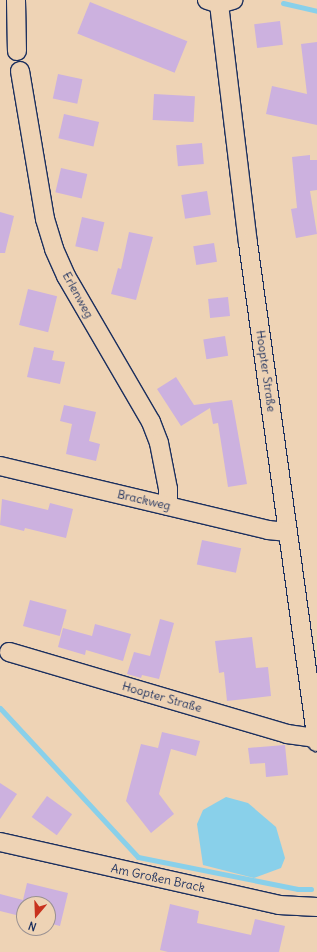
<!DOCTYPE html>
<meta charset="utf-8">
<style>
body{margin:0}
#map{position:relative;width:317px;height:952px;overflow:hidden;background:#eed3b5;font-family:Delius,sans-serif}
div>[style]{position:absolute}
[style*='--x']{left:calc(var(--x)*1px);top:calc(var(--y)*1px);width:calc(var(--w)*1px);rotate:calc(var(--a)*1deg)}
.water>*{inset:0;background:#89d0ea}
.stream>*{height:5px;margin:-2.5px;padding:0 2.5px;transform-origin:2.5px;border-radius:2.5px;background:#89d0ea}
.building>*{inset:0;background:#ccb1df;transform-origin:0 0}
.roads{filter:drop-shadow(1px 0 #1b2f5e) drop-shadow(-1px 0 #1b2f5e) drop-shadow(0 1px #1b2f5e) drop-shadow(0 -1px #1b2f5e)}
.minor>*{height:18px;margin:-9px;padding:0 9px;transform-origin:9px;border-radius:9px;background:#eed3b5}
span{translate:-50% -50%;white-space:nowrap;text-align:center;line-height:1.15;-webkit-text-stroke:3px #eed3b5;paint-order:stroke}
.street-label{font-size:12px;color:#1b2f5e}
.north{position:absolute;left:16px;top:896px;width:40px;height:40px;box-sizing:border-box;background:#eed3b5;border:1px solid #9a9192;border-radius:50%;rotate:199deg;font-size:11px;font-weight:700;line-height:16px;text-align:center;color:#1b2f5e}
.north::after{content:'';display:block;margin:auto;width:14px;height:18px;background:#c8321e;clip-path:polygon(50% 0,100% 100%,50% 72%,0 100%)}
</style>
<div id="map">
<div class="water">
<i style="clip-path:polygon(226px 797px,248px 803px,276px 827px,285px 858px,281px 868px,254px 878px,203px 865px,197px 824px,203px 810px)"></i>
</div>
<div class="stream">
<i style="--x:283;--y:3;--w:35;--a:13"></i>
<i style="--x:0;--y:708;--w:203;--a:47.2"></i>
<i style="--x:138;--y:857;--w:163;--a:11.3"></i>
<i style="--x:298;--y:889;--w:13;--a:0"></i>
</div>
<div class="building">
<i style="left:90px;top:2px;width:105px;height:34px;rotate:22deg"></i>
<i style="left:280px;top:21px;width:24px;height:26px;rotate:83deg"></i>
<i style="clip-path:polygon(317px 42px,317px 125px,266px 114px,272px 86px,307px 94px,301px 44px)"></i>
<i style="left:58px;top:74px;width:25px;height:25px;rotate:12deg"></i>
<i style="left:154px;top:94px;width:41px;height:26px;rotate:3deg"></i>
<i style="left:64px;top:114px;width:36px;height:25px;rotate:13deg"></i>
<i style="left:202px;top:143px;width:21px;height:26px;rotate:85deg"></i>
<i style="clip-path:polygon(310px 155px,310px 160px,317px 160px,317px 190px,310px 191px,317px 234px,296px 238px,291px 209px,297px 208px,292px 157px)"></i>
<i style="left:61px;top:168px;width:27px;height:25px;rotate:13deg"></i>
<i style="left:207px;top:191px;width:24px;height:26px;rotate:81deg"></i>
<i style="clip-path:polygon(0 212px,14px 216px,5px 253px,0 253px)"></i>
<i style="left:82px;top:217px;width:23px;height:30px;rotate:13deg"></i>
<i style="clip-path:polygon(129px 232px,153px 237px,136px 300px,111px 294px,118px 268px,121px 269px)"></i>
<i style="left:214px;top:243px;width:19px;height:21px;rotate:81deg"></i>
<i style="left:28px;top:289px;width:30px;height:37px;rotate:14deg"></i>
<i style="left:228px;top:297px;width:19px;height:20px;rotate:84deg"></i>
<i style="left:225px;top:336px;width:20px;height:22px;rotate:81deg"></i>
<i style="clip-path:polygon(34px 347px,54px 351px,52px 360px,65px 362px,60px 384px,27px 377px)"></i>
<i style="clip-path:polygon(176px 377px,194px 405px,232px 400px,247px 484px,228px 487px,218px 423px,213px 424px,210px 408px,181px 426px,157px 389px)"></i>
<i style="clip-path:polygon(64px 405px,96px 412px,89px 441px,100px 444px,96px 461px,66px 454px,72px 424px,60px 421px)"></i>
<i style="clip-path:polygon(2px 499px,48px 510px,50px 503px,73px 509px,66px 538px,25px 528px,24px 531px,0 525px)"></i>
<i style="left:202px;top:540px;width:40px;height:25px;rotate:12deg"></i>
<i style="left:30px;top:600px;width:38px;height:27px;rotate:15deg"></i>
<i style="clip-path:polygon(160px 619px,174px 623px,159px 679px,142px 675px,141px 678px,127px 674px,134px 652px,150px 656px)"></i>
<i style="clip-path:polygon(95px 624px,131px 634px,123px 661px,86px 650px,85px 655px,58px 647px,63px 628px,92px 636px)"></i>
<i style="clip-path:polygon(252px 637px,256px 668px,268px 667px,271px 696px,227px 701px,224px 672px,219px 673px,215px 641px)"></i>
<i style="clip-path:polygon(162px 732px,200px 741px,196px 756px,171px 749px,159px 794px,174px 814px,151px 833px,126px 801px,141px 744px,158px 748px)"></i>
<i style="clip-path:polygon(285px 745px,288px 775px,266px 777px,265px 763px,250px 764px,248px 748px)"></i>
<i style="clip-path:polygon(0 783px,17px 794px,0 819px)"></i>
<i style="left:47px;top:796px;width:31px;height:26px;rotate:36deg"></i>
<i style="clip-path:polygon(27px 883px,68px 893px,60px 926px,48px 923px,48px 904px,24px 904px,24px 917px,0 911px,0 894px,23px 900px)"></i>
<i style="clip-path:polygon(170px 904px,199px 911px,197px 923px,251px 935px,255px 919px,285px 926px,279px 952px,168px 952px,160px 950px)"></i>
</div>
<div class="roads">
<div class="minor">
<i style="--x:16;--y:0;--w:51;--a:88.9"></i>
<i style="--x:207;--y:0;--w:13;--a:18"></i>
<i style="--x:219;--y:4;--w:15;--a:-16"></i>
<i style="--x:219;--y:4;--w:241;--a:83.1"></i>
<i style="--x:248;--y:243;--w:504;--a:82.13"></i>
<i style="--x:20;--y:71;--w:150;--a:80.4"></i>
<i style="--x:45;--y:219;--w:31;--a:73"></i>
<i style="--x:54;--y:249;--w:30;--a:66"></i>
<i style="--x:66;--y:276;--w:169;--a:59.8"></i>
<i style="--x:151;--y:422;--w:22;--a:69"></i>
<i style="--x:159;--y:443;--w:47;--a:78.9"></i>
<i style="--x:168;--y:489;--w:17;--a:90"></i>
<i style="--x:0;--y:466;--w:276;--a:13.4"></i>
<i style="--x:268;--y:530;--w:20;--a:6"></i>
<i style="--x:9;--y:652;--w:290;--a:16.4"></i>
<i style="--x:287;--y:734;--w:30;--a:8"></i>
<i style="--x:0;--y:842;--w:286;--a:12.7"></i>
<i style="--x:279;--y:905;--w:38;--a:3"></i>
</div>
</div>
<div class="street-label">
<span style="left:78px;top:295px;rotate:61deg">Erlenweg</span>
<span style="left:266px;top:371px;rotate:82deg">Hoopter Straße</span>
<span style="left:144px;top:500px;rotate:13deg">Brackweg</span>
<span style="left:162px;top:697px;rotate:16deg">Hoopter Straße</span>
<span style="left:158px;top:878px;rotate:12deg">Am Großen Brack</span>
</div>
<div class="north">N</div>
</div>
